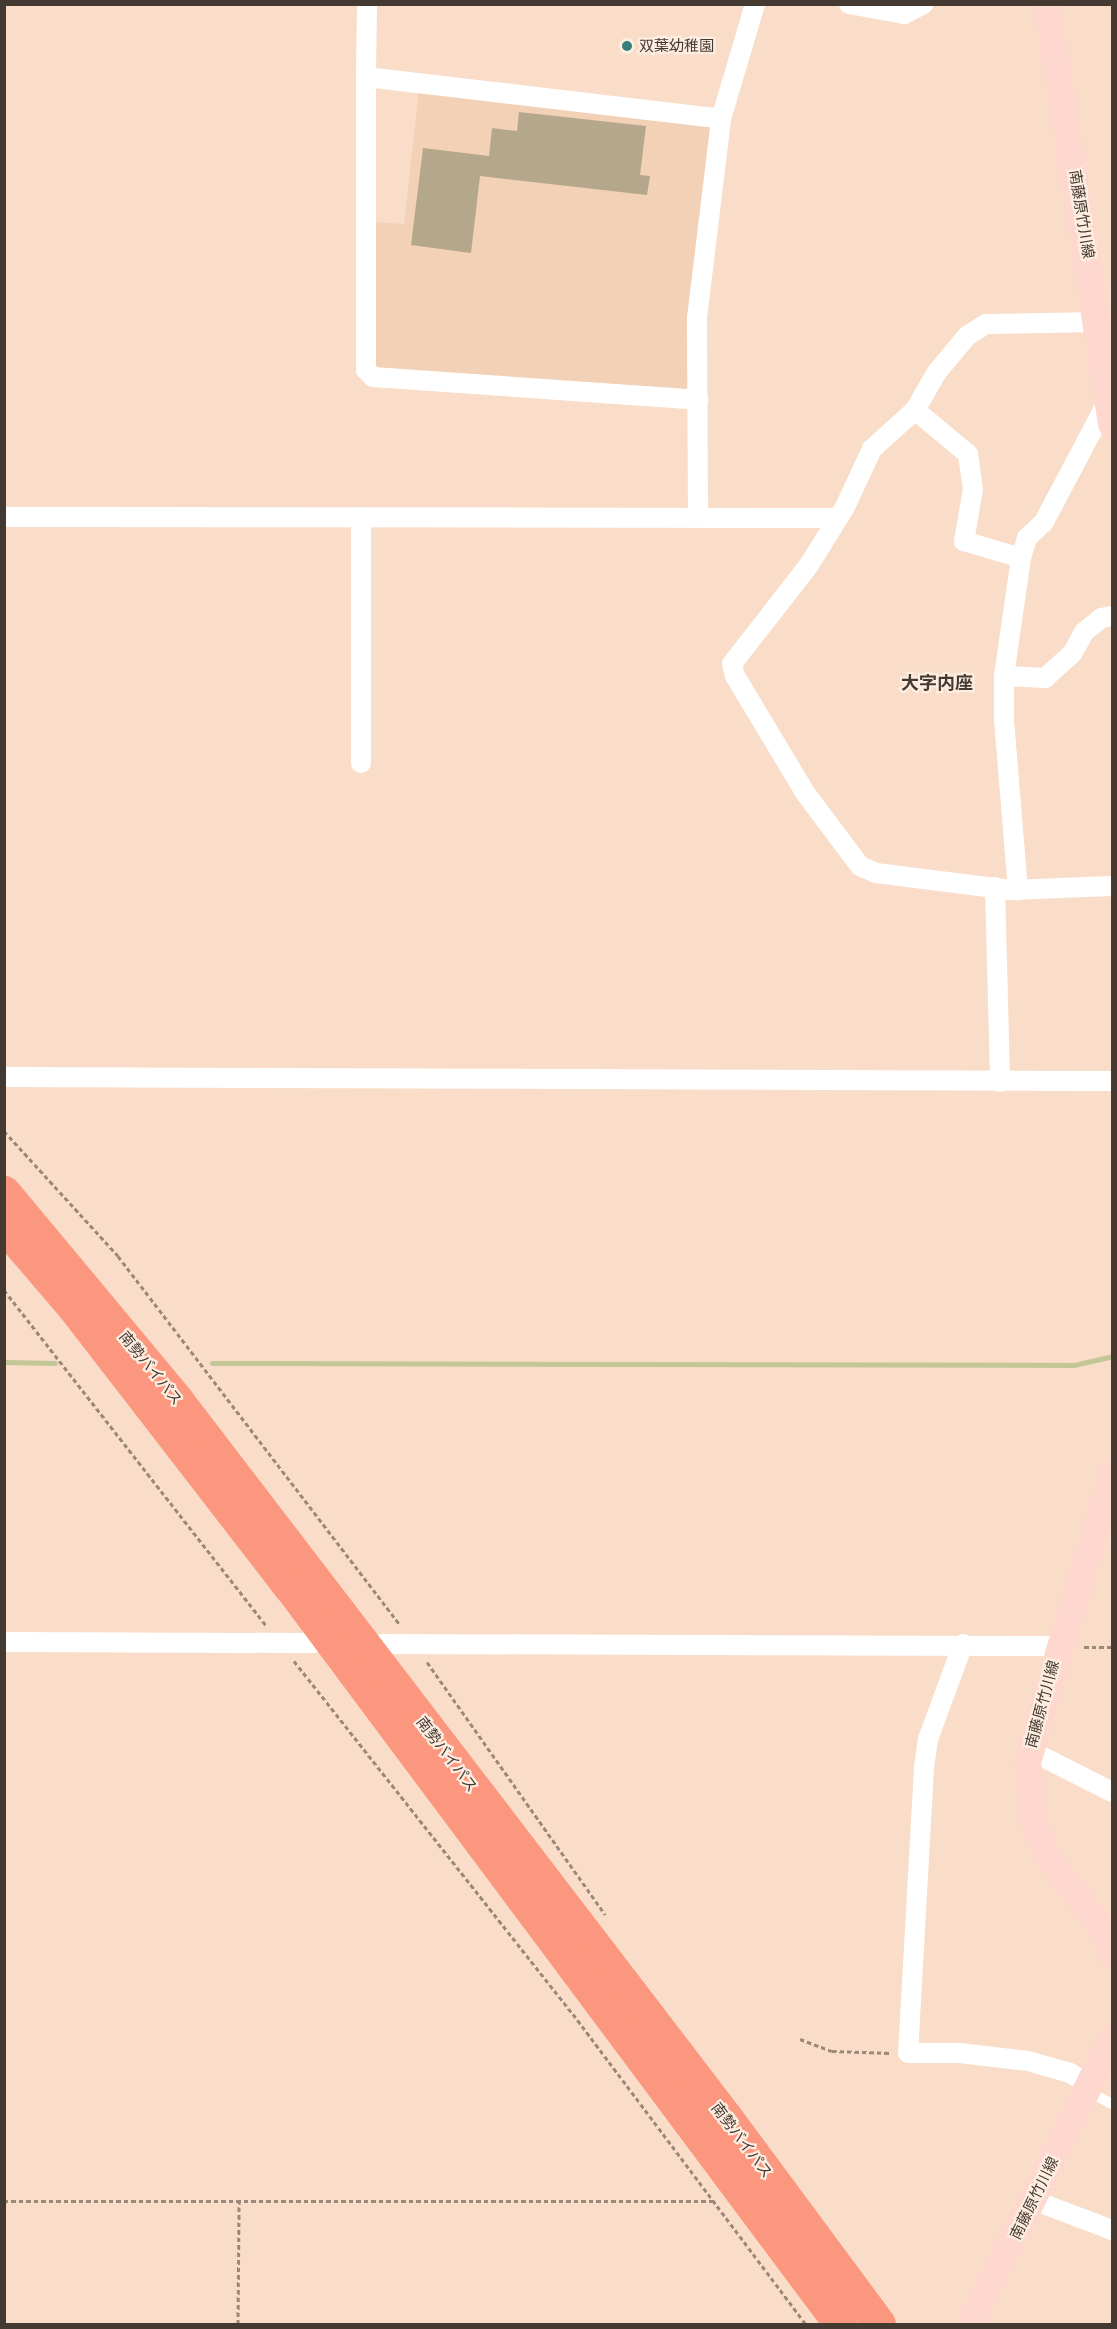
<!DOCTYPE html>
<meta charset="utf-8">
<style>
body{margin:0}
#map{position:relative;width:1117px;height:2329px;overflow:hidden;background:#f9ddc8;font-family:Commissioner,"Noto Sans JP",sans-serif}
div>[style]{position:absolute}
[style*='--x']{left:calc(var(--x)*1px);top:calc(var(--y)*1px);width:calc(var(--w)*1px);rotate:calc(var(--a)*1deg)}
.built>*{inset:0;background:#f2d1b6}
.stream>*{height:5px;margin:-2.5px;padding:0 2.5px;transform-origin:2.5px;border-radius:2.5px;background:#c3c797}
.building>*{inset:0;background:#b5a78b}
.path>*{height:3px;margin-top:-1.5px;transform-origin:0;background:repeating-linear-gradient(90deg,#9a8879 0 4.5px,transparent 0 7.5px)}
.service>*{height:10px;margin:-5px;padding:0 5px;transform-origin:5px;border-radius:5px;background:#fff}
.minor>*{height:20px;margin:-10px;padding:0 10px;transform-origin:10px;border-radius:10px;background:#fff}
.secondary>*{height:28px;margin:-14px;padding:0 14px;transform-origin:14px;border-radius:14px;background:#fed8cf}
.trunk>*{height:33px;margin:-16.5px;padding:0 16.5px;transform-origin:16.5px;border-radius:16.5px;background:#fc977f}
.dots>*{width:16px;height:16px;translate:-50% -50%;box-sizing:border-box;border:3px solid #feede0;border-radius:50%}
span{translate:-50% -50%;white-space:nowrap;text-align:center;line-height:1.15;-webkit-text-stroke:4.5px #feede0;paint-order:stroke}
.poi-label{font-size:15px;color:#443a31}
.left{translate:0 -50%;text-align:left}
.street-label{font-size:15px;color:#443a31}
.quarter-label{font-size:18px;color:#443a31;font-weight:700}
.frame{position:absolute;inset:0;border:6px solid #443a31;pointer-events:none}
</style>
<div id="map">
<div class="built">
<i style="clip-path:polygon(419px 90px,712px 126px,689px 386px,684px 390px,377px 374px,371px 367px,373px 222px,404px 224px)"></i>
</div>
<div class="stream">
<i style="--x:4;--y:1362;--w:51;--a:1.1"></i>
<i style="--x:212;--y:1363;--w:862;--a:0.13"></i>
<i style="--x:1074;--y:1365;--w:39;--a:-13"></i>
</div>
<div class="building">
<i style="clip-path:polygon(519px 112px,646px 126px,640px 175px,650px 176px,647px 195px,480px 176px,471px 253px,411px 245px,423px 148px,489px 156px,492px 128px,517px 131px)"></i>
</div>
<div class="path">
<i style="--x:4;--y:1131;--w:169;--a:47.6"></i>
<i style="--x:118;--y:1256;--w:464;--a:52.6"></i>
<i style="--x:4;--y:1290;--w:425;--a:52"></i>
<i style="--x:1084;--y:1647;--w:28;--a:0"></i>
<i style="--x:294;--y:1661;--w:450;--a:51.7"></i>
<i style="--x:573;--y:2014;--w:388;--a:53.1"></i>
<i style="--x:427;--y:1662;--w:309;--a:54.8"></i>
<i style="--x:800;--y:2039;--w:34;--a:21"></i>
<i style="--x:832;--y:2051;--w:59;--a:1.9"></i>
<i style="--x:4;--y:2201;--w:710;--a:0"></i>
<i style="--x:238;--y:2324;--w:123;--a:-89.5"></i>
</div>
<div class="service">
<i style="--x:1090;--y:2085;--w:13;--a:58"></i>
<i style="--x:1097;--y:2096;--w:17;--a:28"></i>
</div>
<div class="minor">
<i style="--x:367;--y:4;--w:73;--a:90.8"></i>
<i style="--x:366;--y:77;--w:357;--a:6.7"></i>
<i style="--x:849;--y:4;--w:56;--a:10.3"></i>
<i style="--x:904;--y:14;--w:22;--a:-27"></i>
<i style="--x:366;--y:77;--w:293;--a:90"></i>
<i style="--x:366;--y:370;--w:10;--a:45"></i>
<i style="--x:373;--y:377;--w:326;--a:4"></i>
<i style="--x:1099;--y:322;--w:113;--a:179"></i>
<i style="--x:986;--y:324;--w:22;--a:148"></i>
<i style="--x:967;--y:336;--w:47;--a:129.8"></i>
<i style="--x:937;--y:372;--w:44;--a:120.1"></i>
<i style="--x:915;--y:410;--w:58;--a:137.8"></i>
<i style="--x:872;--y:449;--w:64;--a:115"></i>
<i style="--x:845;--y:507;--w:68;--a:121.8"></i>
<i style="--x:809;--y:565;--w:125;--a:127.9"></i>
<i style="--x:732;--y:664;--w:12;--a:76"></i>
<i style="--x:735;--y:676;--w:138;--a:59"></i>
<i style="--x:806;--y:794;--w:90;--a:53.1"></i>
<i style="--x:860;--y:866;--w:17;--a:24"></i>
<i style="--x:876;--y:873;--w:136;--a:7.2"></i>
<i style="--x:1011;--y:890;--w:101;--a:-2.3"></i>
<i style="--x:1109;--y:399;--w:139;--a:117.9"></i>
<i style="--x:1044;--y:522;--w:23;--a:137"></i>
<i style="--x:1027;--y:538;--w:21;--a:107"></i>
<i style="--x:1021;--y:558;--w:119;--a:98.2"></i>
<i style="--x:1004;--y:676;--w:41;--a:2.8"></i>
<i style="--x:1045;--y:678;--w:36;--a:-42"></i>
<i style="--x:1072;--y:654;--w:25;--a:-61"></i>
<i style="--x:1084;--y:632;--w:22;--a:-39"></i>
<i style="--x:1101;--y:618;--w:11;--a:-10"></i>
<i style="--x:915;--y:410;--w:69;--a:39.7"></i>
<i style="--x:968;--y:454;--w:35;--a:82"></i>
<i style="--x:973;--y:489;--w:53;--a:99.8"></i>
<i style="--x:964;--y:541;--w:59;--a:16.6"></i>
<i style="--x:4;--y:517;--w:833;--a:0.07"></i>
<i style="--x:361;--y:517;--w:246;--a:90"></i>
<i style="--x:698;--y:517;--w:199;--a:-90.3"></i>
<i style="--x:697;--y:318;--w:200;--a:-83.1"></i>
<i style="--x:721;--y:119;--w:120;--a:-73.5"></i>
<i style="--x:1004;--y:676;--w:44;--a:90"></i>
<i style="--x:1004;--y:720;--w:171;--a:85.3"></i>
<i style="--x:995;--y:887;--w:195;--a:88.5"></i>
<i style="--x:4;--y:1077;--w:1108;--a:0.21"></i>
<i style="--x:4;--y:1642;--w:310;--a:0.2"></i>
<i style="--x:382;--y:1644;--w:676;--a:0.17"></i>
<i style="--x:963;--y:1644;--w:101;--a:110.2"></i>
<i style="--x:928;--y:1739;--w:29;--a:98"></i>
<i style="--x:924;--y:1768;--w:285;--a:93.2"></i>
<i style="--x:908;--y:2053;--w:52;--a:0"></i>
<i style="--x:960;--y:2053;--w:68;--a:6.7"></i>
<i style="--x:1028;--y:2061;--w:44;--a:15.9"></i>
<i style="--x:1070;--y:2073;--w:23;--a:31"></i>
<i style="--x:1029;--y:1750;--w:93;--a:26.8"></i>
<i style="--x:1033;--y:2200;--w:85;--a:20.8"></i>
</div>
<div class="secondary">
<i style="--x:1047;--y:4;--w:425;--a:81.2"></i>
<i style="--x:1112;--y:1474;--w:300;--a:106.4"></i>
<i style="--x:1027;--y:1762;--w:60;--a:83.3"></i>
<i style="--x:1034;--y:1822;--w:36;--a:69"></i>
<i style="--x:1047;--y:1856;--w:95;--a:53.1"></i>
<i style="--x:1104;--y:1932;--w:24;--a:71"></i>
<i style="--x:970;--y:2324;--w:318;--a:-63.5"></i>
</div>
<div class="trunk">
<i style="--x:4;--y:1192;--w:271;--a:50.2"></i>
<i style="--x:177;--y:1400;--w:903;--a:52.56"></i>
<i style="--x:726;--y:2117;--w:257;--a:53.5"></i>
<i style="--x:4;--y:1226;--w:108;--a:49.5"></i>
<i style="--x:74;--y:1308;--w:353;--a:52.3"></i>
<i style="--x:290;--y:1587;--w:920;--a:53.27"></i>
</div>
<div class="dots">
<i style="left:627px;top:46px;background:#367e79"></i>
</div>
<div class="poi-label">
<span class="left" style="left:639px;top:46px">双葉幼稚園</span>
</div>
<div class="street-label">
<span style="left:1082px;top:214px;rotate:81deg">南藤原竹川線</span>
<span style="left:151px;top:1368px;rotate:51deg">南勢バイパス</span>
<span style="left:1042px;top:1704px;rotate:-75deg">南藤原竹川線</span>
<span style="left:447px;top:1754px;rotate:53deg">南勢バイパス</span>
<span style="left:742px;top:2140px;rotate:53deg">南勢バイパス</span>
<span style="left:1034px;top:2198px;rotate:-64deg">南藤原竹川線</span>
</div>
<div class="quarter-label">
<span style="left:937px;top:682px">大字内座</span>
</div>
<div class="frame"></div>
</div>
